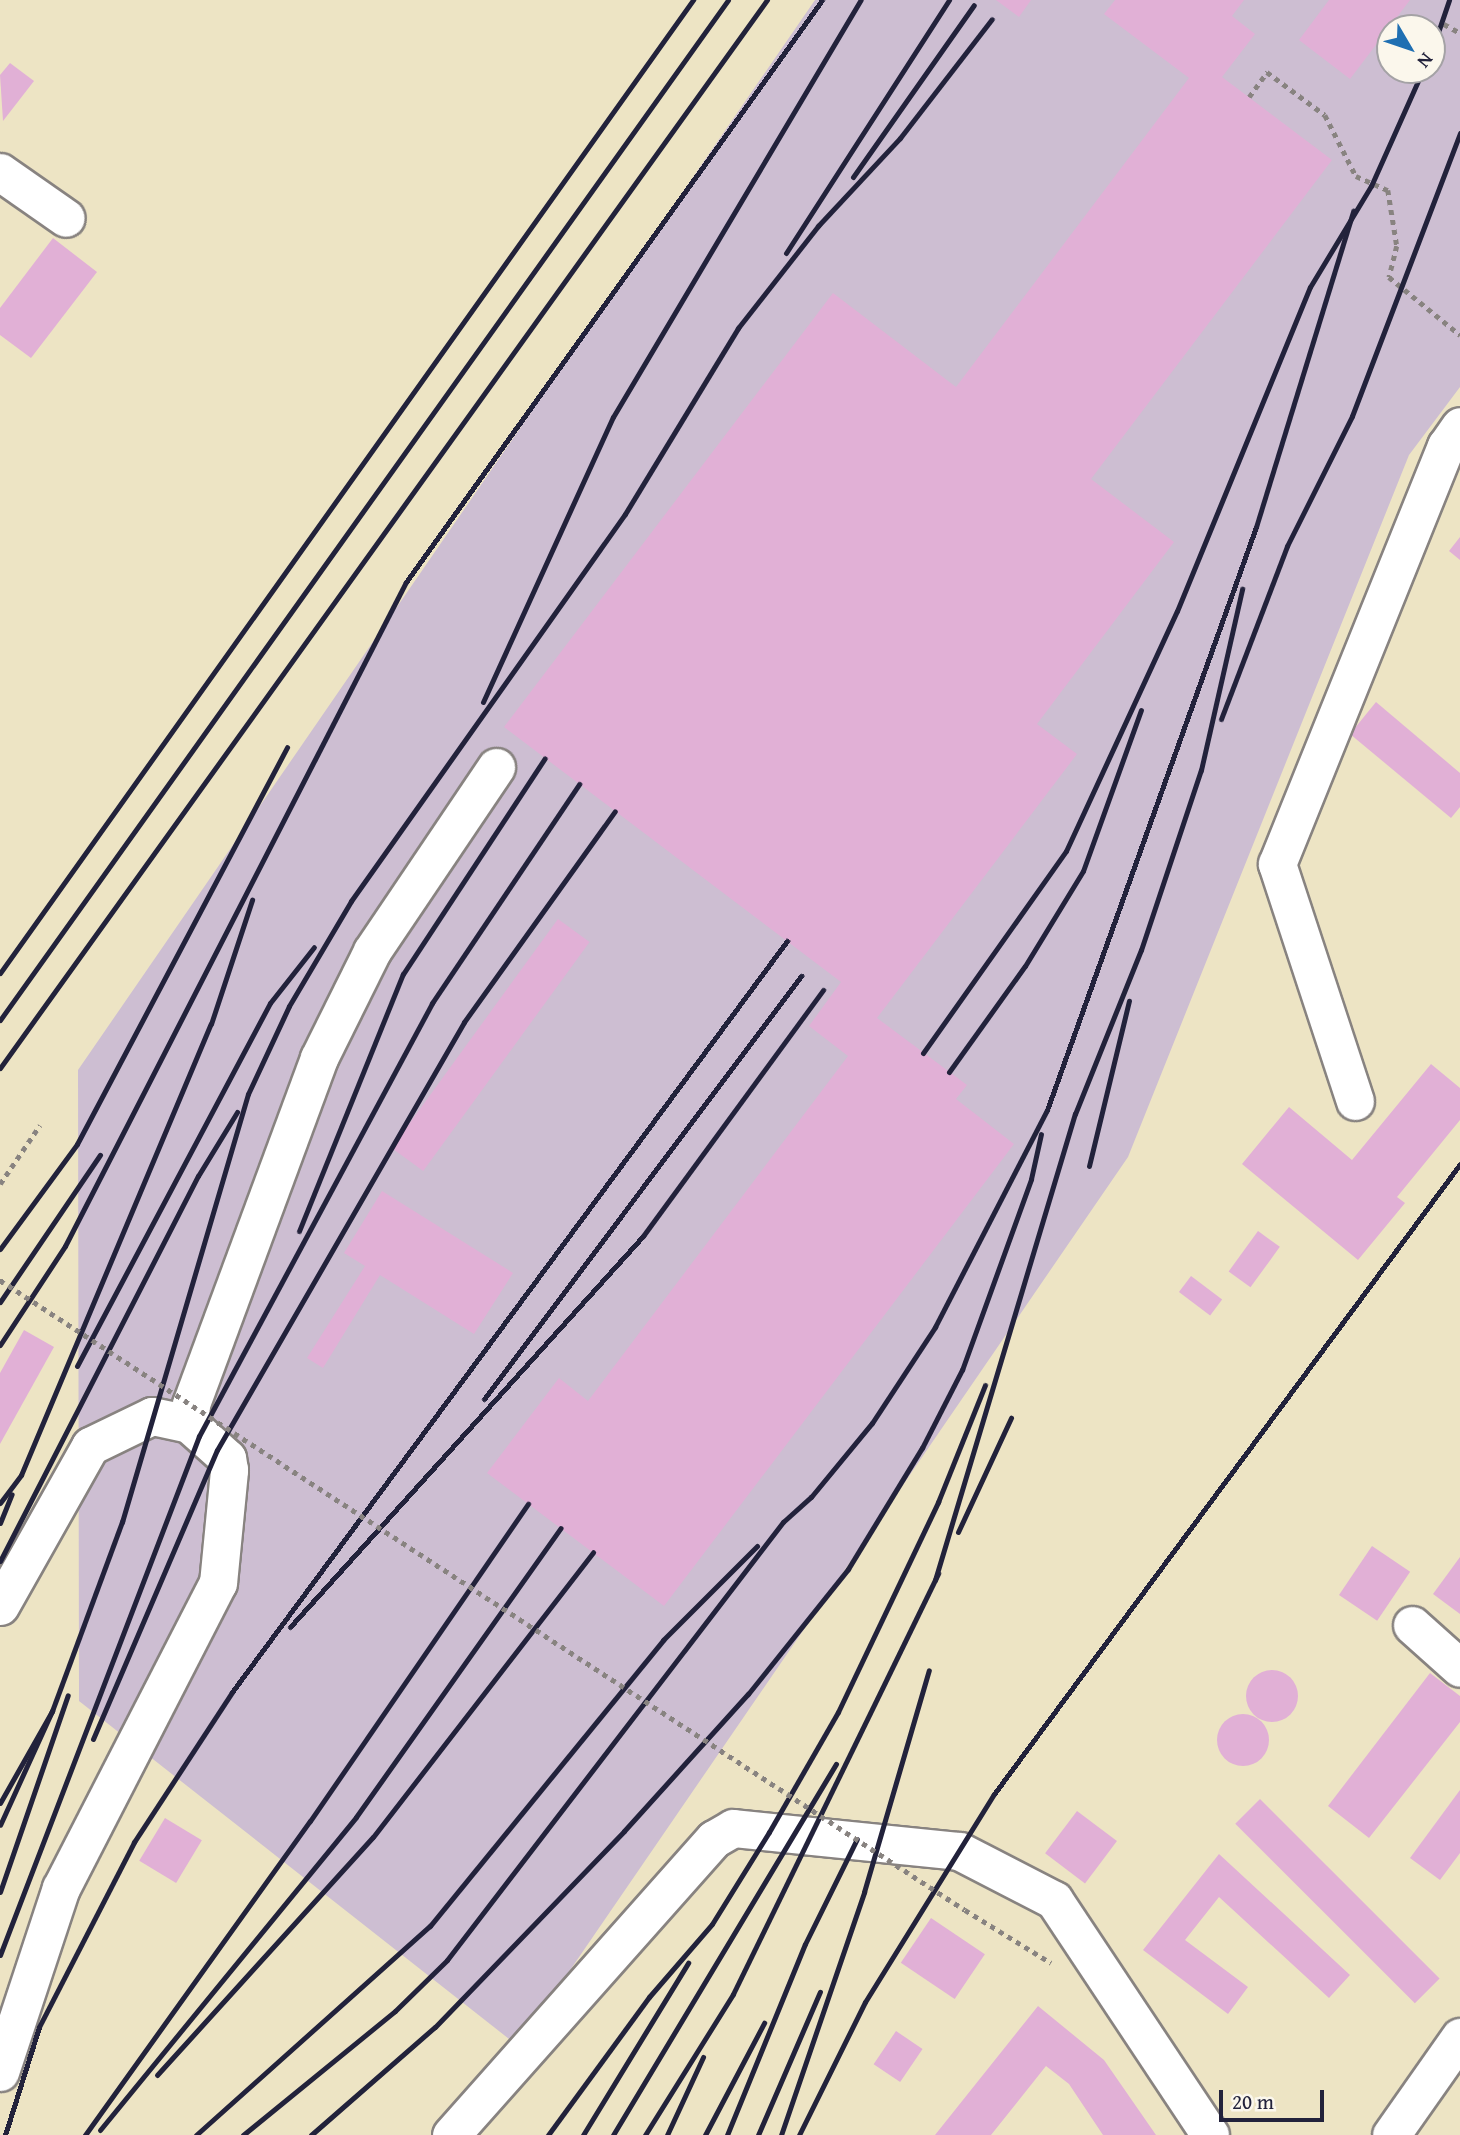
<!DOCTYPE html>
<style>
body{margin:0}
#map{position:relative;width:1460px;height:2135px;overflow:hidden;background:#ede4c4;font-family:"Gentium Book Plus",serif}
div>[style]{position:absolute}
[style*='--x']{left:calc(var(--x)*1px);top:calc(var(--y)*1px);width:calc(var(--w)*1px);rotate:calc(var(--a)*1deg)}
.industrial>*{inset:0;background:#cdbed2}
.building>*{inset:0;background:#e1b0d6;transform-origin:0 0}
.round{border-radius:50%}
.path>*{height:4.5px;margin-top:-2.25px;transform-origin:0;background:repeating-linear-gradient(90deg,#888380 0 5px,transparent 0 10px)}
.roads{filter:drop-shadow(2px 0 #888380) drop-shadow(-2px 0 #888380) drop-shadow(0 2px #888380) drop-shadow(0 -2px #888380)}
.minor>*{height:37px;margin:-18.5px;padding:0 18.5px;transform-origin:18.5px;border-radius:18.5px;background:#fff}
.rail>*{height:5px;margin:-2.5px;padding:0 2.5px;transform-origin:2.5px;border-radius:2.5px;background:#22223b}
.path-bridge>*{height:4.5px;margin-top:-2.25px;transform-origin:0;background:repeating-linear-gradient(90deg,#888380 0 5px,transparent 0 10px)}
span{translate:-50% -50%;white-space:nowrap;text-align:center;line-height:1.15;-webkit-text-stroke:5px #fbf7ec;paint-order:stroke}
.north{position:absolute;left:1376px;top:14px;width:70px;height:70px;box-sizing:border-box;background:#fbf7ec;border:2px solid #a4a2a5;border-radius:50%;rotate:129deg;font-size:19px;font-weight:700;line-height:28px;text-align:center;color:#22223b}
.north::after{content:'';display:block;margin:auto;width:24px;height:32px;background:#1f6fb2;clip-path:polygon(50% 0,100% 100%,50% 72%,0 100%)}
.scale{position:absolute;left:1219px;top:2090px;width:105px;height:32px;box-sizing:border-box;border:4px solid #22223b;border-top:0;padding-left:9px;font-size:21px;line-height:24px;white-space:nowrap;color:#22223b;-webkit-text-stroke:5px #fbf7ec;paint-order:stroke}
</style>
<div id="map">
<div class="industrial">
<i style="clip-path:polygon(evenodd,815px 0,1460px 0,1460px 387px,1409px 455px,1128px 1157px,518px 2046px,79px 1701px,78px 1070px,815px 0,1390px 28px,1432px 28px,1432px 70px,1390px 70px,1390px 28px)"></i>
</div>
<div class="building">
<i style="clip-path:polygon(996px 0,1031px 0,1019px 17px)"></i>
<i style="clip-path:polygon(1115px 0,1244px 0,1232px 16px,1255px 34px,1222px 77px,1332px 160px,1091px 479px,1174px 542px,1037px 724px,1077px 754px,877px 1018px,967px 1085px,956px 1099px,1014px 1144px,664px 1606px,487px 1473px,559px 1378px,588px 1401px,848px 1056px,809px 1026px,841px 982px,504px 727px,833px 293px,956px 387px,1189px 78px,1104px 14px)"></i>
<i style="clip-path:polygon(1329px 0,1410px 0,1350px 79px,1299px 40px)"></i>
<i style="clip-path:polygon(10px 63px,34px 81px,3px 121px,0 75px)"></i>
<i style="clip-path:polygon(53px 238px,97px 272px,31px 358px,0 335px,0 308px)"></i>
<i style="clip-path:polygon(1460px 537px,1460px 560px,1449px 551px)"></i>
<i style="clip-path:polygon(1376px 702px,1460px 773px,1460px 807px,1451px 818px,1350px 734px)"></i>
<i style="left:558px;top:919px;width:39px;height:283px;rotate:36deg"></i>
<i style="clip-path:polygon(1431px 1064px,1460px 1088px,1460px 1120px,1397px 1197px,1405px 1203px,1358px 1260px,1242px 1164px,1289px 1107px,1352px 1160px)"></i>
<i style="clip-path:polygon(382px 1191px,513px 1273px,474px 1334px,380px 1275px,323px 1368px,307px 1358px,365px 1266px,344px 1253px)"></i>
<i style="left:1258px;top:1231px;width:27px;height:50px;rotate:36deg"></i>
<i style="left:1191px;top:1276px;width:39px;height:20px;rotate:37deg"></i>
<i style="clip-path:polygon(24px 1330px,54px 1347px,0 1444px,0 1373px)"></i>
<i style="left:1372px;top:1546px;width:46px;height:59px;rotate:34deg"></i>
<i style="clip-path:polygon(1460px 1557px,1460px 1614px,1433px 1594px)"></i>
<i class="round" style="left:1246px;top:1670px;width:52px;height:52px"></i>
<i style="clip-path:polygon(1430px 1673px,1460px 1696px,1460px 1722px,1369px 1838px,1328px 1806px)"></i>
<i class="round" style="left:1217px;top:1714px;width:52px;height:52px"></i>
<i style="clip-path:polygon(1460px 1790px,1460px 1853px,1440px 1880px,1410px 1858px)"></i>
<i style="left:1260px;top:1799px;width:254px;height:35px;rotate:45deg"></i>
<i style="left:1077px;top:1811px;width:50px;height:53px;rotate:37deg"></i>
<i style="left:165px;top:1818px;width:43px;height:50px;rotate:31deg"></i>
<i style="clip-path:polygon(1219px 1854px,1350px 1975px,1329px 1998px,1219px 1897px,1185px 1940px,1248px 1987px,1228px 2014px,1143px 1950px)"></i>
<i style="left:931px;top:1918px;width:65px;height:54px;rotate:34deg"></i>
<i style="clip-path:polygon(1038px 2006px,1104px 2060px,1156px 2135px,1103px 2135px,1069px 2084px,1046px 2066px,991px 2135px,935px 2135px)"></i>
<i style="left:896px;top:2031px;width:32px;height:40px;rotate:34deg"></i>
</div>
<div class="path">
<i style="--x:1444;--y:24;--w:18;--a:29"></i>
<i style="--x:1249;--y:97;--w:31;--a:-54"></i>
<i style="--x:1267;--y:72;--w:72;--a:36.6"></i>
<i style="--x:1325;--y:115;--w:68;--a:63.1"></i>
<i style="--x:1356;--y:176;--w:35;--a:24"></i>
<i style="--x:1388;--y:190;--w:57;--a:80.9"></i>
<i style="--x:1397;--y:246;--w:32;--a:104"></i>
<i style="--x:1389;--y:277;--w:92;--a:39.2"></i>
<i style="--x:0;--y:1184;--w:71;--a:-55.9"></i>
<i style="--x:965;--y:1910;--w:101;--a:31.6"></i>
</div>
<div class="roads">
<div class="minor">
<i style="--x:0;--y:172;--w:80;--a:34.9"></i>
<i style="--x:1355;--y:1101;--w:250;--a:-108.2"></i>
<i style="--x:1277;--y:864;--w:451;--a:-68"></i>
<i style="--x:1446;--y:446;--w:24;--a:-55"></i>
<i style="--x:0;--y:1606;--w:184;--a:-60.6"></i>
<i style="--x:90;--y:1446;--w:69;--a:-25.8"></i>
<i style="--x:152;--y:1416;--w:38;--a:12"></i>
<i style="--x:1412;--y:1625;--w:64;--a:41.9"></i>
<i style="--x:0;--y:2072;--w:194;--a:-71.7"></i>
<i style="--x:61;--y:1888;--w:343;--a:-62.8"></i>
<i style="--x:218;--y:1583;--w:114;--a:-84.4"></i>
<i style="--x:229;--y:1470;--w:12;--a:-99"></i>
<i style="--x:227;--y:1458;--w:51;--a:-138.2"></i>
<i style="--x:189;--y:1424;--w:20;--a:-84"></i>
<i style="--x:191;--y:1404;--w:369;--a:-69.7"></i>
<i style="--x:319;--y:1058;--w:119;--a:-63.6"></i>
<i style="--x:372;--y:951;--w:222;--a:-56"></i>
<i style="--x:451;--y:2135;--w:396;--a:-48.4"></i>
<i style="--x:714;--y:1839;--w:22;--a:-30"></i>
<i style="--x:733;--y:1828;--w:227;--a:5.8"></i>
<i style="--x:959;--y:1851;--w:107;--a:27.3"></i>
<i style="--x:1054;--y:1900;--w:282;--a:56.4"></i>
<i style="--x:1391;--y:2135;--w:120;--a:-54.9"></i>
</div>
</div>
<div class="rail">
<i style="--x:1432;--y:50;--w:53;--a:-71.2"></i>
<i style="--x:853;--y:177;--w:210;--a:-54.9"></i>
<i style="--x:786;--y:253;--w:301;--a:-57.2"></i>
<i style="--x:483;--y:702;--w:313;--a:-65.5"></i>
<i style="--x:613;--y:417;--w:485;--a:-59.3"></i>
<i style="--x:1221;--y:719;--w:185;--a:-69.1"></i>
<i style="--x:1287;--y:546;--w:145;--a:-63.4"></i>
<i style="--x:1352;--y:416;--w:303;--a:-69.1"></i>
<i style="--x:0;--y:973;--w:1195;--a:-54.54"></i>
<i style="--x:0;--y:1020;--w:1253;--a:-54.48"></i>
<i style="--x:923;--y:1053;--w:247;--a:-54.7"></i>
<i style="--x:1066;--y:851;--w:264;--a:-65.2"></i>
<i style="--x:1177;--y:611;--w:350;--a:-67.7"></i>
<i style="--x:1310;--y:287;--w:118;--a:-58.9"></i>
<i style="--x:1371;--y:186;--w:127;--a:-65.9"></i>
<i style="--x:0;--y:1068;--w:1315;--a:-54.32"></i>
<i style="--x:949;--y:1072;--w:130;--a:-54.4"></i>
<i style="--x:1025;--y:966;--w:111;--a:-58.6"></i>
<i style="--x:1083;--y:871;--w:171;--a:-70.2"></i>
<i style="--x:1089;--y:1166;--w:170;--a:-76.4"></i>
<i style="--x:299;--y:1231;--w:277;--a:-68"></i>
<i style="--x:403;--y:974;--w:258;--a:-56.7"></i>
<i style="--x:0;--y:1249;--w:130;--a:-53.7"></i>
<i style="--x:77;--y:1144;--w:449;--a:-62.1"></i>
<i style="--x:0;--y:1302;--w:178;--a:-55.8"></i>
<i style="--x:0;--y:1345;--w:118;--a:-56.7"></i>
<i style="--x:65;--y:1246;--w:746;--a:-62.82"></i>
<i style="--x:406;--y:582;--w:715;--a:-54.44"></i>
<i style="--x:77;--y:1366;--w:411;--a:-62"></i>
<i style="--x:270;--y:1003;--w:71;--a:-51.8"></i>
<i style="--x:484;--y:1399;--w:529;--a:-53.15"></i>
<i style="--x:0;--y:1503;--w:35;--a:-53"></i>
<i style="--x:21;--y:1475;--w:489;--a:-67.2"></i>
<i style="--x:211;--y:1024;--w:131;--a:-71.7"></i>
<i style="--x:0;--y:1523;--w:31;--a:-68"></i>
<i style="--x:958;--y:1532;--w:126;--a:-65.1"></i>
<i style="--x:0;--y:1561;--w:433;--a:-62.8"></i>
<i style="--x:198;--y:1176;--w:75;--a:-58.6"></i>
<i style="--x:935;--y:1580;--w:487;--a:-73.3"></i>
<i style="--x:1075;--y:1114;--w:177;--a:-68.1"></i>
<i style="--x:1141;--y:950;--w:190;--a:-71.6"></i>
<i style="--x:1201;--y:770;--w:186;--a:-77.2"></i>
<i style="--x:290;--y:1627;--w:527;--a:-47.92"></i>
<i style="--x:643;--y:1236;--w:305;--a:-53.8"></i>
<i style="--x:52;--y:1711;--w:202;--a:-69.7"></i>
<i style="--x:122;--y:1522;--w:446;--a:-73.6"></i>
<i style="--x:248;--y:1094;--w:97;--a:-65"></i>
<i style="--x:289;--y:1006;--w:122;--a:-59.4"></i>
<i style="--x:351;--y:901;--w:474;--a:-54.7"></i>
<i style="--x:625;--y:514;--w:218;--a:-58.7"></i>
<i style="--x:738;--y:328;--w:130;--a:-51.9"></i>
<i style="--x:818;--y:226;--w:120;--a:-47"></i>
<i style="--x:900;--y:138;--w:150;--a:-52.3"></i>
<i style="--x:93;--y:1739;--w:314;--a:-66.8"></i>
<i style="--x:217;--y:1450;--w:494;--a:-60"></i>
<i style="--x:464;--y:1022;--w:259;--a:-54.4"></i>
<i style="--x:0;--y:1803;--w:106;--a:-60.5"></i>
<i style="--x:52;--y:1711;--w:125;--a:114.5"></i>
<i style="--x:0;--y:1892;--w:208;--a:-71"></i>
<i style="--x:0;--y:1955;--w:556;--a:-69.02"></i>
<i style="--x:199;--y:1436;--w:492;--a:-61.7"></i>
<i style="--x:432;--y:1003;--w:264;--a:-56.1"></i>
<i style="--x:157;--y:2075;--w:321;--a:-47.8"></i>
<i style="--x:373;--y:1837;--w:360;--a:-52.3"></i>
<i style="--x:100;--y:2130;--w:404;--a:-50.7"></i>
<i style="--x:356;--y:1817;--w:354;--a:-54.7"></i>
<i style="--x:5;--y:2135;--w:113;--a:-72.5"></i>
<i style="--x:39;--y:2027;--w:208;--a:-62.8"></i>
<i style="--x:134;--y:1842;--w:179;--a:-56.8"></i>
<i style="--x:232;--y:1692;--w:934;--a:-53.54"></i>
<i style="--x:85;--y:2135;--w:386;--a:-54.4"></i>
<i style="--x:310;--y:1821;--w:385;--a:-55.5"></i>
<i style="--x:196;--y:2135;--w:314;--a:-41.8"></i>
<i style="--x:430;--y:1926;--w:369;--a:-50.8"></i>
<i style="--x:663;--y:1640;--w:133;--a:-45"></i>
<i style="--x:243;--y:2135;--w:196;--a:-39.2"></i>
<i style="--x:395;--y:2011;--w:73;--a:-44.4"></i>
<i style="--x:447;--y:1960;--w:552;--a:-52.51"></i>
<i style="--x:783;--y:1522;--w:38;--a:-42"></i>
<i style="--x:811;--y:1497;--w:96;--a:-50.5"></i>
<i style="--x:872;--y:1423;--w:115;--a:-56.7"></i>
<i style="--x:935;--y:1327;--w:244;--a:-62.7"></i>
<i style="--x:1047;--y:1110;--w:619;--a:-70.28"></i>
<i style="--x:1256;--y:527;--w:331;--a:-72.9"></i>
<i style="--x:311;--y:2135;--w:164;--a:-41.1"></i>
<i style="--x:435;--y:2027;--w:272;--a:-46"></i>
<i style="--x:624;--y:1831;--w:185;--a:-47.9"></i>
<i style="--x:748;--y:1694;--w:160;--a:-51.3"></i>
<i style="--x:848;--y:1569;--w:142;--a:-58.6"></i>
<i style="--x:922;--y:1448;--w:88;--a:-62.9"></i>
<i style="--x:962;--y:1370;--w:203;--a:-70.1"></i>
<i style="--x:1031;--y:1179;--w:46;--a:-77.5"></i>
<i style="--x:548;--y:2135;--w:171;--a:-53.8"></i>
<i style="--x:649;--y:1997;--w:96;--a:-49.2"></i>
<i style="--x:712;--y:1924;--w:108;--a:-58.2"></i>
<i style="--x:769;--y:1832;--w:138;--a:-60.1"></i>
<i style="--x:838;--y:1712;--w:233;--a:-64.5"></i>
<i style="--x:938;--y:1502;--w:126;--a:-68.1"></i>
<i style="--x:583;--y:2135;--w:202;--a:-58.6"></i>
<i style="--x:613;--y:2135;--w:433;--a:-59"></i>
<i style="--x:645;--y:2135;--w:166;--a:-58"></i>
<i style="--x:733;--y:1994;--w:468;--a:-64"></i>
<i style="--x:667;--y:2135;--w:86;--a:-65.2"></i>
<i style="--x:705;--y:2135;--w:127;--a:-62.2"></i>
<i style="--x:727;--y:2135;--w:206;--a:-67.8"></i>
<i style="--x:805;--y:1944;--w:117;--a:-63.7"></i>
<i style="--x:758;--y:2135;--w:156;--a:-66.6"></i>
<i style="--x:781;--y:2135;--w:257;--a:-71.1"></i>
<i style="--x:864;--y:1892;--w:231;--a:-73.7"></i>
<i style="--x:799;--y:2135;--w:148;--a:-63.6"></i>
<i style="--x:865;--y:2002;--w:245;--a:-58.2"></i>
<i style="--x:994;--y:1794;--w:784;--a:-53.51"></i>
</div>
<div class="path-bridge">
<i style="--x:0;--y:1280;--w:1152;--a:33.14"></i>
</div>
<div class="north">N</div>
<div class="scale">20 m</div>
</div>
